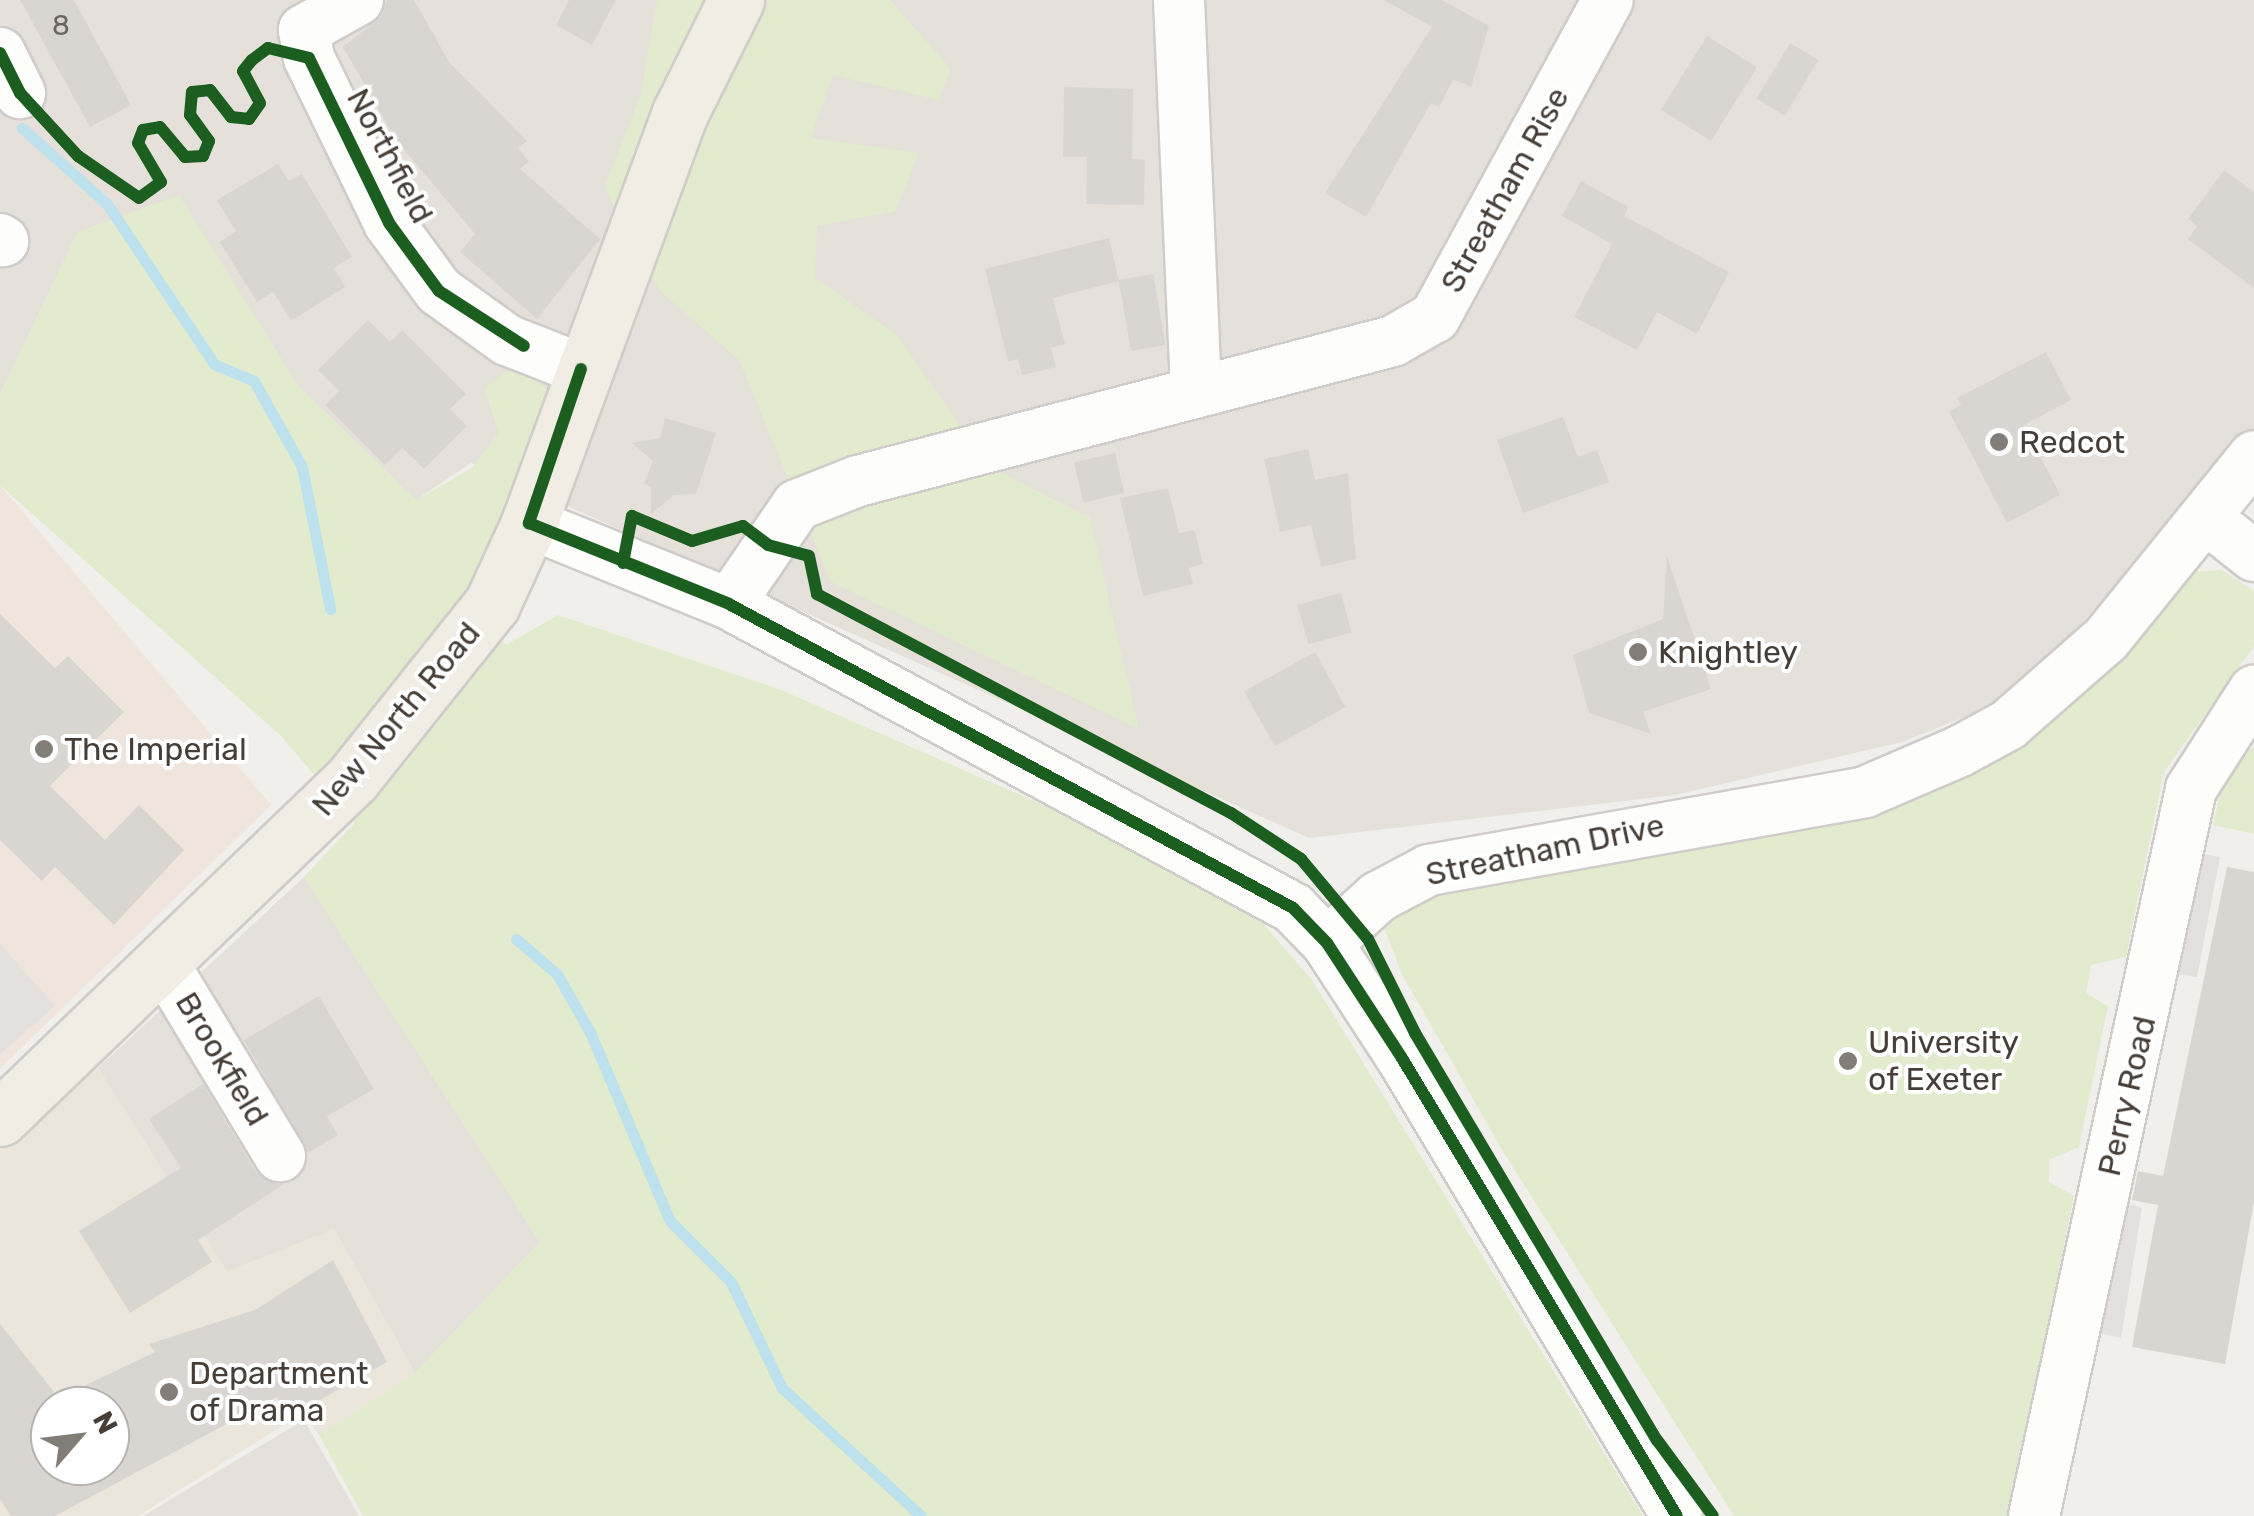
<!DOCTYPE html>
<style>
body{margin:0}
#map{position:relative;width:2254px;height:1516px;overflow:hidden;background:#f1efec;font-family:Rubik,sans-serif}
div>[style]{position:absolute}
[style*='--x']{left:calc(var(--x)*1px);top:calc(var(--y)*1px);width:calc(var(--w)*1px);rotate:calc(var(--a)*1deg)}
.residential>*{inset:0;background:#e5e0d9}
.commercial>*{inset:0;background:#f0e5dc}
.education>*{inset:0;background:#ebe5db}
.green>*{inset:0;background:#e2ebcd}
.parking>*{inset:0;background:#e3e0dd}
.stream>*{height:11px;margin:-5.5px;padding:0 5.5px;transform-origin:5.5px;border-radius:5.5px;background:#bde1ed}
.building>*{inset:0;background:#d9d6d2;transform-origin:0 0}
.roads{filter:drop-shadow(2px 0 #cfccc9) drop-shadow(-2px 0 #cfccc9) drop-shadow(0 2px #cfccc9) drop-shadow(0 -2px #cfccc9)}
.minor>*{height:50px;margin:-25px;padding:0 25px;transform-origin:25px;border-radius:25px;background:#fdfdfc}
.major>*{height:55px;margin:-27.5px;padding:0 27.5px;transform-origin:27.5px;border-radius:27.5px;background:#f1ece4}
.cycleway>*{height:12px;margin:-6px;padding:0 6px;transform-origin:6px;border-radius:6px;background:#1b5e20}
.dots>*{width:28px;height:28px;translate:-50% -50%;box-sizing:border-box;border:5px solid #fff;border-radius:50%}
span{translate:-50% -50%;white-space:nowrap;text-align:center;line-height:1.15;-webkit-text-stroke:8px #fff;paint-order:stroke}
.number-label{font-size:28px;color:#6d665f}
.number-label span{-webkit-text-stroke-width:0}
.street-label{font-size:32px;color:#473f37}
.poi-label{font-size:32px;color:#473f37}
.left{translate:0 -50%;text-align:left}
.north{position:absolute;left:30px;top:1386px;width:100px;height:100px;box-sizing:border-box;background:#fff;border:2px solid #b5b2af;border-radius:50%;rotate:62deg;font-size:28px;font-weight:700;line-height:40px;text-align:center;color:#473f37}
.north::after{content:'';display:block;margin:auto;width:35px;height:45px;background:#827d76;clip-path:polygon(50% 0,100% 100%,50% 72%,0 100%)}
</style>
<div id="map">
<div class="residential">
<i style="clip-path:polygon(0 0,2254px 0,2254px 432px,2187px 519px,2002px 702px,1902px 742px,1675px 795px,1309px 838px,471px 463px,416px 500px,298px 386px,179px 196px,78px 232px,0 394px)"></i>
<i style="clip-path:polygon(304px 877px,540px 1242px,415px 1373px,334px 1229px,227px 1272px,98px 1068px)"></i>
<i style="clip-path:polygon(304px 1420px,359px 1516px,143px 1516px)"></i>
</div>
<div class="commercial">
<i style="clip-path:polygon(0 485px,271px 805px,0 1069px)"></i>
</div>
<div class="education">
<i style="clip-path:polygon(evenodd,98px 1068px,227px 1271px,334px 1229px,415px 1373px,319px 1435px,303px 1413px,138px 1516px,0 1516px,0 1147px,98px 1068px,50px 1406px,110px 1406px,110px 1466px,50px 1466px,50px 1406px)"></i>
</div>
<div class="green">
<i style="clip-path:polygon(657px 0,890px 0,951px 69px,939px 100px,833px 75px,811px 138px,919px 153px,896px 211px,817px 226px,815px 278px,897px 335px,988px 466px,1090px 518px,1139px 729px,831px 582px,739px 360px,659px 290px,604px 187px,641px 94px)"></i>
<i style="clip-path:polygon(179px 195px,298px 386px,416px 500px,472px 468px,498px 433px,485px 388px,512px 367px,549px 390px,543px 442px,469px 599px,506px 645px,558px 615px,779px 689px,1232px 888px,1312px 980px,1643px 1516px,363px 1516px,319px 1435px,415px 1373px,540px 1242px,304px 877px,355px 823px,281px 736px,0 485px,0 394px,78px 232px)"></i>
<i style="clip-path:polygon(2221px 570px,2254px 591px,2254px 646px,2164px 772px,2126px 957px,2091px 965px,2086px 993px,2108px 1006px,2079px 1147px,2049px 1160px,2049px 1182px,2074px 1196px,2009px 1516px,1734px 1516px,1502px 1150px,1402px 974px,1384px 927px,1411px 885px,1822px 820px,2191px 572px)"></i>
<i style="clip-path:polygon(2254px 746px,2254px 834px,2213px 825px,2224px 776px)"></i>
</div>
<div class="parking">
<i style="clip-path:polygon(2179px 850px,2220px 857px,2197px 977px,2175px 974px,2124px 1203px,2142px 1208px,2121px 1338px,2072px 1327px)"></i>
<i style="clip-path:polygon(0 943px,55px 1006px,0 1054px)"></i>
</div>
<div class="stream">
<i style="--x:22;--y:128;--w:114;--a:41.8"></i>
<i style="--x:107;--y:204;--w:192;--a:56.2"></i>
<i style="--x:214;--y:364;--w:43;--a:23"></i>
<i style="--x:254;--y:381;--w:98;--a:60.8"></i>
<i style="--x:302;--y:467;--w:145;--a:78.8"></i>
<i style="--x:516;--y:939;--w:54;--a:40.5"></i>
<i style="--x:557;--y:974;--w:67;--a:60.4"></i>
<i style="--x:590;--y:1032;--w:205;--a:67.1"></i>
<i style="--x:670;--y:1221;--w:86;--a:45"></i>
<i style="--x:731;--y:1282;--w:118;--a:64.3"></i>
<i style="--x:782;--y:1388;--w:189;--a:42.6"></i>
</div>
<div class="building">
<i style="clip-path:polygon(20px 0,74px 0,131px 105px,90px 127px)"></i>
<i style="clip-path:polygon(387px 0,414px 0,449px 62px,527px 141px,518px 148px,529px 161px,520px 169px,600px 239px,537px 319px,460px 252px,475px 234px,396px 140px,343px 47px,382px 16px)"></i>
<i style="clip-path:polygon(569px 0,616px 0,592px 45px,556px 25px)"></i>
<i style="clip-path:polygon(1384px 0,1442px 0,1489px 26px,1471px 87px,1453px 79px,1439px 107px,1431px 103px,1366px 217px,1325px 193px,1432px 27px)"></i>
<i style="left:1707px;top:36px;width:59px;height:87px;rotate:32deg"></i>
<i style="left:1790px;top:43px;width:33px;height:65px;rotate:31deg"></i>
<i style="clip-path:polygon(1064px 87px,1133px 89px,1132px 159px,1145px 160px,1144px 205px,1086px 204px,1087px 157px,1063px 157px)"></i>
<i style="clip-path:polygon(278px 164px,289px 181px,302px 174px,352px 257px,334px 268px,345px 287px,291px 321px,273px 292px,257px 302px,220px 242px,236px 231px,217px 200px)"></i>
<i style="clip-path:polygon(2224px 170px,2254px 192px,2254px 288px,2188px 239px,2197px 226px,2188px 219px)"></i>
<i style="clip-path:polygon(1581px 181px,1628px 207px,1624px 216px,1729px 272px,1697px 334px,1657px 312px,1637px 350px,1574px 317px,1612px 244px,1562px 216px)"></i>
<i style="clip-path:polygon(1109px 238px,1119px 281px,1053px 298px,1065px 344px,1051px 348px,1056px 367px,1022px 375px,1018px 359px,1008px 362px,985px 269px)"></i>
<i style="left:1153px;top:274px;width:72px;height:35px;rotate:80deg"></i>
<i style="clip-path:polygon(368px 320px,390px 342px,402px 330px,466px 394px,450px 409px,467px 426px,424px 469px,402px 448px,385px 465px,325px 405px,339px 391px,318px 370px)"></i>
<i style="clip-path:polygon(2046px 352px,2071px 400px,2024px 425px,2060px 495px,2007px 523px,1949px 411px,1961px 405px,1957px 398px)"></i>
<i style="clip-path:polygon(1563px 417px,1578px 457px,1597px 450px,1609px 482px,1523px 513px,1497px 440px)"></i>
<i style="clip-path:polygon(665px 418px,716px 433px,696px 494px,674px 495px,651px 514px,651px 487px,644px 484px,653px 461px,632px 443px,660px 438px)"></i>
<i style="clip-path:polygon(1308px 449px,1315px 480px,1348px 473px,1356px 559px,1321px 567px,1311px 525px,1280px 532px,1264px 459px)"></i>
<i style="left:1115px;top:453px;width:41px;height:42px;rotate:77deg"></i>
<i style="clip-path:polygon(1168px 488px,1179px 533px,1195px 530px,1203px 564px,1189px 568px,1193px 584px,1143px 596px,1120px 498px)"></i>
<i style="clip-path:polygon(1667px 556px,1711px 689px,1643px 712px,1651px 734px,1589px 713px,1573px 655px,1663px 619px)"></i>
<i style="left:1341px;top:593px;width:41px;height:45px;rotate:75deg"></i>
<i style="clip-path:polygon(0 614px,55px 668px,68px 656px,124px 712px,50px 786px,105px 840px,139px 805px,184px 850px,114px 925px,55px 867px,42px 881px,0 840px)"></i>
<i style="left:1315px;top:652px;width:63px;height:81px;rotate:61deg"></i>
<i style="clip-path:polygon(2227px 867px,2254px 872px,2254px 1202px,2225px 1364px,2132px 1347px,2158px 1205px,2132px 1200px,2138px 1171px,2163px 1176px)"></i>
<i style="clip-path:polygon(319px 996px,374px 1089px,327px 1116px,338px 1135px,308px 1153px,244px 1040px)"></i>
<i style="clip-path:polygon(203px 1084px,256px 1172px,284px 1184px,198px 1240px,212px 1262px,130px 1313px,79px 1231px,181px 1168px,149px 1119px)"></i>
<i style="clip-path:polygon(evenodd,333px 1260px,387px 1362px,288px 1418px,277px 1397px,55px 1516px,11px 1516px,0 1499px,0 1324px,59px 1398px,155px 1352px,149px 1344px,255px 1310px,333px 1260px,50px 1406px,110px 1406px,110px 1466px,50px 1466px,50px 1406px)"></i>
</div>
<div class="roads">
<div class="minor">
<i style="--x:358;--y:0;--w:62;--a:150.9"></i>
<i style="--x:304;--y:30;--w:28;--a:80"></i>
<i style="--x:309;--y:58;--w:183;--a:64.1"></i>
<i style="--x:389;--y:223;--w:84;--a:53.7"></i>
<i style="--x:439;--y:291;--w:84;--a:35.8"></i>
<i style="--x:507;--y:340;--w:79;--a:21.4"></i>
<i style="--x:1179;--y:0;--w:393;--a:87.5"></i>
<i style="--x:0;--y:53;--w:45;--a:63.4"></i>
<i style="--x:0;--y:239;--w:4;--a:34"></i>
<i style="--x:2206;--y:518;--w:61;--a:38.4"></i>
<i style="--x:529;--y:523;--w:216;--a:22"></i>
<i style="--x:729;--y:604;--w:641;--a:28.32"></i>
<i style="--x:1293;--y:908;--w:49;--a:45.8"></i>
<i style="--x:1327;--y:943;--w:137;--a:56.9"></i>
<i style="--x:1402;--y:1058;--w:534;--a:59.02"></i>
<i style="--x:729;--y:604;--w:120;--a:-55.5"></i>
<i style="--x:797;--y:505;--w:66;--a:-21.5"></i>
<i style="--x:858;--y:481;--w:553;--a:-14.66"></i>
<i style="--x:1393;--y:341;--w:48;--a:-29.7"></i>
<i style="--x:1435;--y:317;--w:361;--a:-61.4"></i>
<i style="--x:1327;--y:943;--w:69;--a:-42"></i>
<i style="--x:1378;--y:897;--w:58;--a:-27.9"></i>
<i style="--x:1429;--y:870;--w:443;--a:-10.1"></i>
<i style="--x:1865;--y:792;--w:103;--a:-23.3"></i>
<i style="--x:1960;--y:751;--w:55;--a:-28.4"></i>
<i style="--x:2008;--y:725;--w:130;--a:-41.3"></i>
<i style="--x:2106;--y:639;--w:235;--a:-51"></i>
<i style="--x:163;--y:963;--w:226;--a:58.8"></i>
<i style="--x:2034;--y:1516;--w:744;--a:-77.81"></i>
<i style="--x:2191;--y:789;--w:117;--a:-57.3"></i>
</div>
<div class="major">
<i style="--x:0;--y:1118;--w:490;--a:-43.9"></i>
<i style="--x:353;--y:778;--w:223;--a:-51.4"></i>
<i style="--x:492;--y:604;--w:89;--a:-65.4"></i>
<i style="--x:529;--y:523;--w:437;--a:-69.8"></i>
<i style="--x:680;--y:113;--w:126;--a:-63.6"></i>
</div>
</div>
<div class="cycleway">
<i style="--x:0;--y:53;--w:45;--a:63.4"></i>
<i style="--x:20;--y:93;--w:86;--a:47.4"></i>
<i style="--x:78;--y:156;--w:74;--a:34.5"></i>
<i style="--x:139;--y:198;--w:27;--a:-36"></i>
<i style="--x:161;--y:182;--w:45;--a:-120.5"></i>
<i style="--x:138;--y:143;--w:14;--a:-69"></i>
<i style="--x:143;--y:130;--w:17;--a:-10"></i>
<i style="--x:160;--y:127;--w:39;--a:50"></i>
<i style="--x:185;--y:157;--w:18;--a:-3"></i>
<i style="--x:203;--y:156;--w:16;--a:-68"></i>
<i style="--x:209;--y:141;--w:32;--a:-126"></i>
<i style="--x:190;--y:115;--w:23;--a:-85"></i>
<i style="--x:192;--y:92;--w:18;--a:-6"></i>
<i style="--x:210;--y:90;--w:34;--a:52"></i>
<i style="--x:231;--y:117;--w:18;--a:6"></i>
<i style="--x:249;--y:119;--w:19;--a:-55"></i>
<i style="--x:260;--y:103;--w:36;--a:-118"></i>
<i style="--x:243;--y:71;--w:14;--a:-51"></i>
<i style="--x:252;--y:60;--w:20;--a:-37"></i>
<i style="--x:268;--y:48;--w:42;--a:13.7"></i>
<i style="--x:309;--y:58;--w:183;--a:64.1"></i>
<i style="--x:389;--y:223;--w:84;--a:53.7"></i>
<i style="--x:439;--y:291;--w:101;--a:32.9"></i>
<i style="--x:581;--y:369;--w:163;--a:108.7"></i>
<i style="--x:529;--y:523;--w:216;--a:22"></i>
<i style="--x:729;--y:604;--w:641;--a:28.32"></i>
<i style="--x:1293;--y:908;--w:49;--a:45.8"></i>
<i style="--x:1327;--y:943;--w:137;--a:56.9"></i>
<i style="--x:1402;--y:1058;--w:534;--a:59.02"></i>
<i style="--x:623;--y:563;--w:48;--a:-79.2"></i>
<i style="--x:632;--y:516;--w:65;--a:22.6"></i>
<i style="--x:692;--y:541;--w:53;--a:-16.4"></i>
<i style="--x:743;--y:526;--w:31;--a:37"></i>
<i style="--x:768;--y:545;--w:42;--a:15"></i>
<i style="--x:809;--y:556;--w:39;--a:78"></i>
<i style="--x:817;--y:594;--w:468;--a:27.9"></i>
<i style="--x:1231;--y:813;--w:84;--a:33.3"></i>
<i style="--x:1301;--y:859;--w:104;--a:50.1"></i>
<i style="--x:1368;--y:939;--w:105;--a:63.4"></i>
<i style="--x:1415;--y:1033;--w:474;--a:59.3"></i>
<i style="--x:1657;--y:1440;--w:94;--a:53.6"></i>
</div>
<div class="dots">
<i style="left:1999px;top:442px;background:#827d76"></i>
<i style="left:1638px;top:652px;background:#827d76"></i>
<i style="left:44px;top:749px;background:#827d76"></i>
<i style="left:1848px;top:1061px;background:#827d76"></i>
<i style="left:169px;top:1392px;background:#827d76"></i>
</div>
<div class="number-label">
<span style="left:61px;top:26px">8</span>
</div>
<div class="street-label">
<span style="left:390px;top:156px;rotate:62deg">Northfield</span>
<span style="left:1505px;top:190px;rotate:-61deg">Streatham Rise</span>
<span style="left:396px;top:719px;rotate:-50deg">New North Road</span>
<span style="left:1545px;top:850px;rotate:-12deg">Streatham Drive</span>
<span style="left:222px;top:1059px;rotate:59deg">Brookfield</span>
<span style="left:2127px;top:1096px;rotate:-77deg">Perry Road</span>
</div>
<div class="poi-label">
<span class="left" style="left:2019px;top:442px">Redcot</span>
<span class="left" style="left:1658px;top:652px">Knightley</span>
<span class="left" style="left:64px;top:749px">The Imperial</span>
<span class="left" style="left:1868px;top:1061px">University<br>of Exeter</span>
<span class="left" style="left:189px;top:1392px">Department<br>of Drama</span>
</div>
<div class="north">N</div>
</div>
